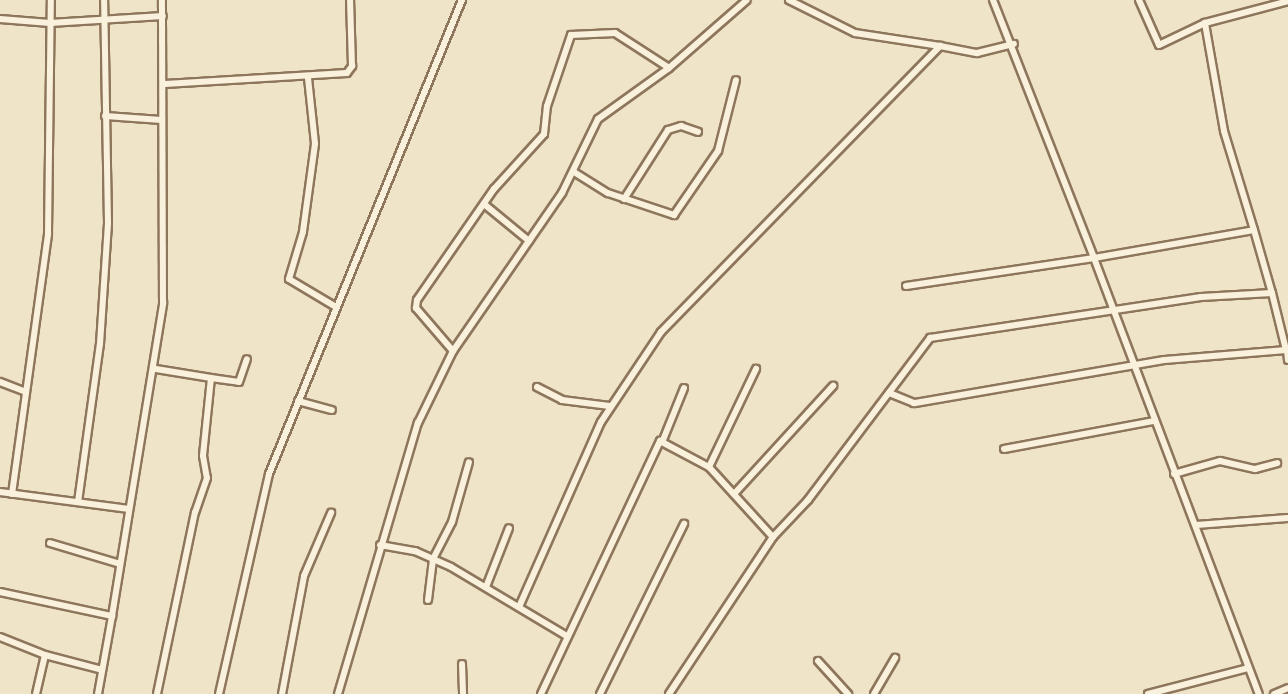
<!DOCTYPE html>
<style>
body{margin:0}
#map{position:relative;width:1288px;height:694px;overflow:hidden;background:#f0e4c8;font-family:"Crimson Pro",serif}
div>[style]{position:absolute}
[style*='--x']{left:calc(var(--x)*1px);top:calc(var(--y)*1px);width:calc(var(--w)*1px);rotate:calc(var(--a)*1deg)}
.roads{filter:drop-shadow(2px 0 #8d765c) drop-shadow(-2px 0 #8d765c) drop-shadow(0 2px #8d765c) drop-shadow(0 -2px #8d765c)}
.minor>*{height:6px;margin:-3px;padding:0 3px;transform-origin:3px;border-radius:3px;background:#faf1dc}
span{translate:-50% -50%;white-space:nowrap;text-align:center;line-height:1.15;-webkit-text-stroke:6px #f7eed8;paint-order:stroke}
</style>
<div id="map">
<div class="roads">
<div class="minor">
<i style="--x:789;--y:0;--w:74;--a:26.6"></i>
<i style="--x:855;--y:33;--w:86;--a:8.7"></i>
<i style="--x:993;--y:0;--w:277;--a:68.6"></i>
<i style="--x:1094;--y:258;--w:162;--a:-9.9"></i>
<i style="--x:1254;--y:230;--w:103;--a:-106.9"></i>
<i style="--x:1224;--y:131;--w:110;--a:-100"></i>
<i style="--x:1205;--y:23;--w:86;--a:-14.8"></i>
<i style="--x:1139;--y:0;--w:49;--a:66"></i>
<i style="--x:1159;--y:45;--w:51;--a:-25.6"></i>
<i style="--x:0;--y:19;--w:50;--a:4.6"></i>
<i style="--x:50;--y:23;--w:113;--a:-3.5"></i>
<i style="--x:308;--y:78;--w:66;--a:83.9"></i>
<i style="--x:315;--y:144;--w:89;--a:97.8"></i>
<i style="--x:303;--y:232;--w:49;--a:106.6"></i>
<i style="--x:289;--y:279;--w:55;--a:30.8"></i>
<i style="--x:165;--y:84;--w:182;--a:-3.5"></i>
<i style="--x:347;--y:73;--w:9;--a:-54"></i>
<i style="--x:352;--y:66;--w:66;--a:-91.7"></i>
<i style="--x:105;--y:116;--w:57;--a:4"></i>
<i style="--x:574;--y:172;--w:40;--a:32"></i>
<i style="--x:608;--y:193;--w:70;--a:18.4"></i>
<i style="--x:674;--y:215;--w:78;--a:-55.5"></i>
<i style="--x:718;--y:151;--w:73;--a:-75.8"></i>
<i style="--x:624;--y:199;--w:82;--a:-57.5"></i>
<i style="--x:668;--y:130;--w:14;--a:-17"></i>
<i style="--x:681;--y:126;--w:18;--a:19"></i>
<i style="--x:484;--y:204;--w:58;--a:39.4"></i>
<i style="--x:1254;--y:230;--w:66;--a:74.1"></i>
<i style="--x:906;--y:286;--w:190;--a:-8.5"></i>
<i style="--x:1094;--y:258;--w:466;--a:69.3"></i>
<i style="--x:1287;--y:349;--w:11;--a:85"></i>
<i style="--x:453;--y:351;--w:57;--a:-130.7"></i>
<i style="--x:416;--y:308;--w:8;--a:-83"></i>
<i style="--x:417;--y:300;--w:135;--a:-55.3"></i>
<i style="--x:494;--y:189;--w:74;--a:-47.7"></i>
<i style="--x:544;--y:134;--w:28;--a:-84"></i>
<i style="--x:547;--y:106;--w:75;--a:-71.3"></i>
<i style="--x:571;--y:35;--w:44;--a:-2.6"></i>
<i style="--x:615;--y:33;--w:64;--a:32.9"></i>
<i style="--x:156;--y:369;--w:56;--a:9.3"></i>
<i style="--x:211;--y:378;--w:78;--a:95.9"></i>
<i style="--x:203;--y:456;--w:22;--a:80"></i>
<i style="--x:207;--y:478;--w:36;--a:109"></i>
<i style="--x:195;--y:512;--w:186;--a:101.8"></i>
<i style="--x:211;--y:378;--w:28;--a:8"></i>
<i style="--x:239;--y:382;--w:24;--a:-71"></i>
<i style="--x:0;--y:382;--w:25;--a:21"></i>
<i style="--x:537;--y:387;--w:28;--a:27"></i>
<i style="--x:562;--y:400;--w:48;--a:7.1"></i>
<i style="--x:298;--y:401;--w:35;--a:15"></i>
<i style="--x:663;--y:440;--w:56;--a:-68"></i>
<i style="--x:1004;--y:449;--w:153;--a:-10.6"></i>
<i style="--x:709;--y:467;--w:109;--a:-64.4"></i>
<i style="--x:1174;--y:474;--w:48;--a:-15.8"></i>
<i style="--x:1220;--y:461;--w:36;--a:13"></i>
<i style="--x:1255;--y:469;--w:23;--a:-15"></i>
<i style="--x:0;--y:492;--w:130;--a:7.5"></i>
<i style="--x:12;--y:494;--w:263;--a:-82.1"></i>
<i style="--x:48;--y:233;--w:233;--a:-89.3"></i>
<i style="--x:734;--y:494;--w:147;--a:-47.5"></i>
<i style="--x:78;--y:502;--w:160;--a:-82.1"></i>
<i style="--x:100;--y:344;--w:121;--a:-86.2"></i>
<i style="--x:108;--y:223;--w:223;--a:-91"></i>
<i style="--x:1196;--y:525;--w:92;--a:-4.4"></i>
<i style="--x:50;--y:543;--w:73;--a:16.7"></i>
<i style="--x:380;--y:545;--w:36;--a:10"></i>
<i style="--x:415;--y:551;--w:39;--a:24"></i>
<i style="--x:451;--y:567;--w:133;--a:30.8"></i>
<i style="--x:486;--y:587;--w:63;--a:-68.7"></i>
<i style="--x:0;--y:592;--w:115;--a:12.1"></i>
<i style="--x:112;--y:616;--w:317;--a:-80.7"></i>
<i style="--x:163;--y:303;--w:303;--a:-90.2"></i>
<i style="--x:428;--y:600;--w:41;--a:-83"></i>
<i style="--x:433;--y:559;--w:42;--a:-62.8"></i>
<i style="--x:452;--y:522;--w:62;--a:-74.2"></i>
<i style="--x:519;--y:607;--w:202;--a:-66.1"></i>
<i style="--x:601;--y:422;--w:108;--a:-56.3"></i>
<i style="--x:661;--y:332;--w:400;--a:-45.7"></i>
<i style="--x:940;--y:46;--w:38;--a:11"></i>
<i style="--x:977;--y:53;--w:38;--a:-14"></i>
<i style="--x:0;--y:637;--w:48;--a:21.8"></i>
<i style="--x:818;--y:661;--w:45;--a:47.7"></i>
<i style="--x:462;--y:664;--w:30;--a:88"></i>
<i style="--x:36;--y:694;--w:40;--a:-77"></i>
<i style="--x:45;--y:655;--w:59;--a:14.7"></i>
<i style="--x:98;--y:694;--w:79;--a:-79.8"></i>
<i style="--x:219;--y:694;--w:226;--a:-77.2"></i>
<i style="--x:269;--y:474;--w:512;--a:-67.85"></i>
<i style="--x:282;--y:694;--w:120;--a:-79.4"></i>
<i style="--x:304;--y:576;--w:69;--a:-66.8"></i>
<i style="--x:338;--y:694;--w:283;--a:-73.6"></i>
<i style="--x:418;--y:423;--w:80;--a:-64.1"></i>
<i style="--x:453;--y:351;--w:192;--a:-55.4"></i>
<i style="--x:562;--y:193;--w:82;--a:-64.1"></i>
<i style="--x:598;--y:119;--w:87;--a:-35.7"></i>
<i style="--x:669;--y:68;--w:103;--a:-41.1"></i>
<i style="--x:541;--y:694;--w:280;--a:-64.8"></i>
<i style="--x:660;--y:441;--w:55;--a:28"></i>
<i style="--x:709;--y:467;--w:95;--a:47.6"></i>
<i style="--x:600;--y:694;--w:190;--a:-63.7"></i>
<i style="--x:669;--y:694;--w:188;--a:-56.5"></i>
<i style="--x:773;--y:537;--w:51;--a:-46.6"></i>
<i style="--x:808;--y:500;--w:203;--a:-53"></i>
<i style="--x:930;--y:338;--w:274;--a:-8.6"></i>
<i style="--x:1201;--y:297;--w:71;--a:-3.2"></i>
<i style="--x:1272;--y:293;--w:59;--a:76.2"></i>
<i style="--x:1286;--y:350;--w:122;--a:175.3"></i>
<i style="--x:1164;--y:360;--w:254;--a:170.2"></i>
<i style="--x:914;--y:403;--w:27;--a:-158"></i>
<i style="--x:874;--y:694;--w:42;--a:-59.7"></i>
<i style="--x:1148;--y:694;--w:103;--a:-14.6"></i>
<i style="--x:1274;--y:694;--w:15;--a:-23"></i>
</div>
</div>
</div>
